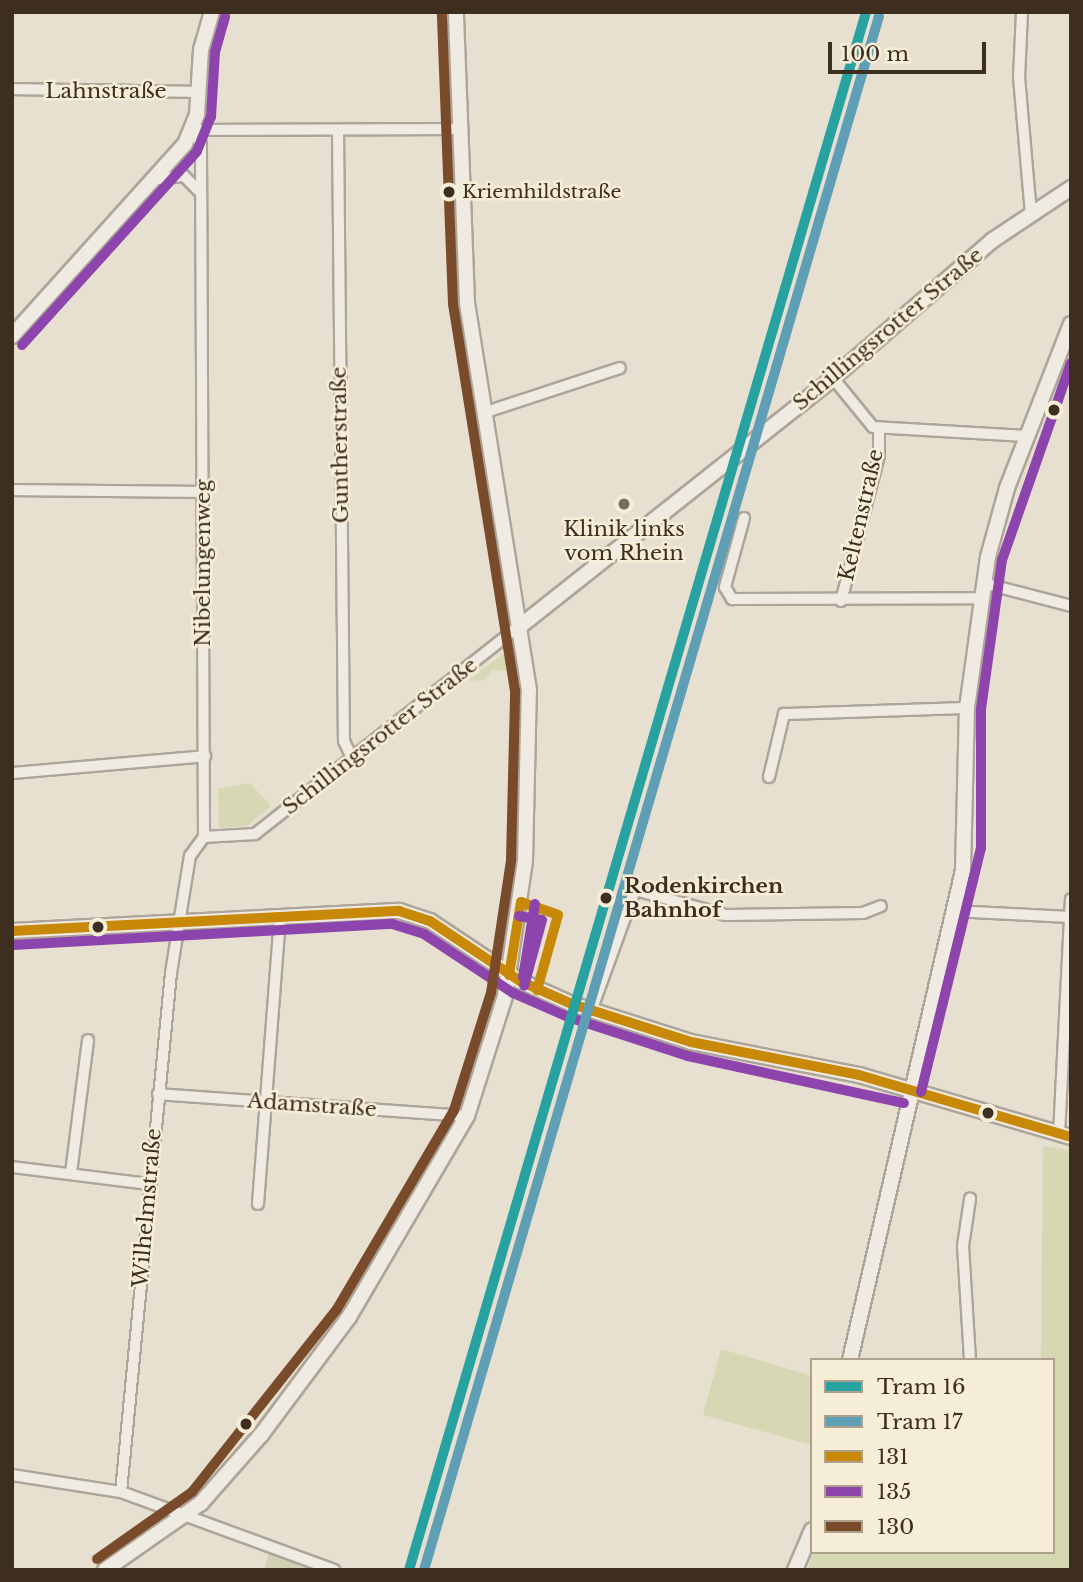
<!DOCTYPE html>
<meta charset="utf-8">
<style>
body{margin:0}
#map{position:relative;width:1083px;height:1582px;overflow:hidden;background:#e7e0d1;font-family:"Libre Baskerville",serif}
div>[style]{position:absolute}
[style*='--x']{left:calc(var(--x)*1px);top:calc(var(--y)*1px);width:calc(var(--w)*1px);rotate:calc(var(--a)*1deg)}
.green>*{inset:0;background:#d6d7b3}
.cemetery>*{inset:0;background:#d1d1b3}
.roads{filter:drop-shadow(2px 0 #ada599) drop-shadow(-2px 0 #ada599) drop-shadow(0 2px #ada599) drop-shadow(0 -2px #ada599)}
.street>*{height:10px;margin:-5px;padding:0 5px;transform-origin:5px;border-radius:5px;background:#efebe3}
.secondary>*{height:14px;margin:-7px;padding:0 7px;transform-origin:7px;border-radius:7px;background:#efebe3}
.bus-1>*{height:10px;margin:-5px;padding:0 5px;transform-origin:5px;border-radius:5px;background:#c88808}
.bus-2>*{height:10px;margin:-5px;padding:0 5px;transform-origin:5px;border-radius:5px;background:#8e44ad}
.bus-3>*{height:10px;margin:-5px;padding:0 5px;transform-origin:5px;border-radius:5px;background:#7a4b2a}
.tram-1>*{height:10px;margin:-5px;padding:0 5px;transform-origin:5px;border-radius:5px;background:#27a2a1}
.tram-2>*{height:10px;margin:-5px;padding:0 5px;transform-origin:5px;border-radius:5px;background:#5f9fb6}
.dots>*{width:19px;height:19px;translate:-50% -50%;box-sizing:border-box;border:4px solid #f7eed8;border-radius:50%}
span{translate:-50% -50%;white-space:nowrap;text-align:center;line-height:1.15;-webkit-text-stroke:5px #f7eed8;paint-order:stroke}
.bus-label{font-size:19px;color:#3d2e20}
.left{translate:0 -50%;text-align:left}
.street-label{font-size:21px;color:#3d2e20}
.poi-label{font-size:21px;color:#3d2e20}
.stop-label{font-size:21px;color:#3d2e20;font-weight:700}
.frame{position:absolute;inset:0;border:14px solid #3d2e20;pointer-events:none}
.legend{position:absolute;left:810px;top:1358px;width:245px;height:196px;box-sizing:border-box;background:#f7eed8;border:2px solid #ada18e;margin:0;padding:9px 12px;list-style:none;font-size:21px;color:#3d2e20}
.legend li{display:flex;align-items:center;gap:14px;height:35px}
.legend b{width:35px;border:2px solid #ada18e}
.scale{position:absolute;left:828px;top:42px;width:158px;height:32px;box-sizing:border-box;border:4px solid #3d2e20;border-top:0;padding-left:9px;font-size:21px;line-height:24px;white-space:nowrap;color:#3d2e20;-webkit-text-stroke:5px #f7eed8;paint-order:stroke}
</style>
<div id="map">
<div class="green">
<i style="clip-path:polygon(508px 650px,515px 658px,516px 680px,514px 671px,492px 670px,484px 680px,468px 681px)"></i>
<i style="clip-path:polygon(250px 783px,271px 806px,247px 826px,219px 828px,218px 789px)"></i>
<i style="clip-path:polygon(539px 914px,545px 925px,533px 957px,528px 951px,533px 915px)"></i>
<i style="clip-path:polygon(1043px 1146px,1071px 1150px,1071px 1570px,807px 1570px,814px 1552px,1053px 1552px,1053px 1360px,1041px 1360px)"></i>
<i style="clip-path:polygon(721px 1349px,812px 1376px,812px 1445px,703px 1415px)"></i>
</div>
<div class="cemetery">
<i style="clip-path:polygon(269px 1552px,315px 1570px,264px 1570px)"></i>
</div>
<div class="roads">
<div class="street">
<i style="--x:1022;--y:12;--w:65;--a:92.6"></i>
<i style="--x:1019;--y:77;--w:137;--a:85"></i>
<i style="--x:12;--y:89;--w:188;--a:0.9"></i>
<i style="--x:192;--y:130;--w:266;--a:-0.2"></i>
<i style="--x:338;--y:130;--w:611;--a:89.44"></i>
<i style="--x:344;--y:741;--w:19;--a:65"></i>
<i style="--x:158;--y:179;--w:26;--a:-7"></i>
<i style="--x:184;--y:176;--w:21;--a:45"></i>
<i style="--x:833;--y:378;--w:63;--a:50.8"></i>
<i style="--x:873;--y:427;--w:153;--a:3.4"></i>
<i style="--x:483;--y:413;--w:144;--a:-18.2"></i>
<i style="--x:12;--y:490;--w:190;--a:0.6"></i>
<i style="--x:744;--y:518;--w:72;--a:105.4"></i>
<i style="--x:725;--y:587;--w:14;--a:60"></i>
<i style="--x:732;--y:599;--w:248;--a:-0.2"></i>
<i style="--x:983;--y:583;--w:91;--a:14.6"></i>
<i style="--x:841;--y:601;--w:151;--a:-75.4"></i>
<i style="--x:879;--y:455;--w:26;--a:-90"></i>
<i style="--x:12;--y:773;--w:194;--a:-5"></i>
<i style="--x:769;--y:777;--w:65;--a:-76.6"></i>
<i style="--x:784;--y:714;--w:183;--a:-1.9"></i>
<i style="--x:204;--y:837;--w:51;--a:-3.4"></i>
<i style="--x:255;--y:834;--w:340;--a:-38.2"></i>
<i style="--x:953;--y:911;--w:117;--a:2.9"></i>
<i style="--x:591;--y:1011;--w:129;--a:-70"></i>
<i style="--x:635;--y:890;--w:94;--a:15.4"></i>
<i style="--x:726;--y:915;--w:137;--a:-0.8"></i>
<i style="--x:863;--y:913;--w:19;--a:-21"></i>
<i style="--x:158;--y:1094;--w:310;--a:4.1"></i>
<i style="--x:1059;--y:1135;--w:236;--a:-87.1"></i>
<i style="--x:12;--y:1167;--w:137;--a:7.1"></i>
<i style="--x:71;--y:1173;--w:134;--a:-82.7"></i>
<i style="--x:258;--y:1204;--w:286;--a:-85.6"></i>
<i style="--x:970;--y:1360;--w:114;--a:-93.5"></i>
<i style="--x:963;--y:1246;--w:48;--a:-81.5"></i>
<i style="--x:12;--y:1475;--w:110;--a:8.9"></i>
<i style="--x:121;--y:1492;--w:227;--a:20.1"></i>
<i style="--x:121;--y:1492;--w:521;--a:-84.5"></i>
<i style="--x:171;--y:973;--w:119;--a:-80.8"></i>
<i style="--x:190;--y:856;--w:24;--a:-54"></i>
<i style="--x:204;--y:837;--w:693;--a:-90.25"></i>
<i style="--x:201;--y:144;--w:17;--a:-123"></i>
</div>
<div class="secondary">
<i style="--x:12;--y:336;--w:258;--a:-48"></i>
<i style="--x:185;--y:144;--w:31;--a:-68"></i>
<i style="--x:197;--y:115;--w:65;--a:-86.5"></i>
<i style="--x:201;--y:50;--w:40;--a:-74"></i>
<i style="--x:523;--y:624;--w:396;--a:-38.4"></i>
<i style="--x:833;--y:378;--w:211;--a:-40.8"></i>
<i style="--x:993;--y:240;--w:94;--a:-33.7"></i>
<i style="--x:12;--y:931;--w:388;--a:-3"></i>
<i style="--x:399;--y:911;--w:33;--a:18"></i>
<i style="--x:430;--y:921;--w:108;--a:33.7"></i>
<i style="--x:520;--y:981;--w:57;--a:23.9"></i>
<i style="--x:572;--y:1004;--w:125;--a:17.7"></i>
<i style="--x:691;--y:1042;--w:171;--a:11.1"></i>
<i style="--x:859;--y:1075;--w:221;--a:16.3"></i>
<i style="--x:850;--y:1360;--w:503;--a:-77.01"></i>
<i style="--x:963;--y:870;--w:162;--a:-88.6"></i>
<i style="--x:967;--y:708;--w:152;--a:-82.1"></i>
<i style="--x:988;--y:557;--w:72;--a:-74.6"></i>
<i style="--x:1007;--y:488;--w:176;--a:-68.7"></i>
<i style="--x:105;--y:1570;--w:117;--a:-34.9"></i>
<i style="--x:201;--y:1503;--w:91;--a:-48.6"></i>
<i style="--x:261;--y:1435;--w:147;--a:-53.3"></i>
<i style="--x:349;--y:1317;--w:233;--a:-59.6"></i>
<i style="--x:467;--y:1116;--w:126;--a:-72.4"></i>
<i style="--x:505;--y:996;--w:136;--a:-81.6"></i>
<i style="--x:525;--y:861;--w:171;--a:-88.7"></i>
<i style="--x:529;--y:690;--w:393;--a:-99.1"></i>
<i style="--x:467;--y:302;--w:290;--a:-92.2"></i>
<i style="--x:795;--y:1570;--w:43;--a:-67"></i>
</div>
</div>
<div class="bus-1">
<i style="--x:521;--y:902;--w:39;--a:19"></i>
<i style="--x:558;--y:915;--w:78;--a:105.6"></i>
<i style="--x:12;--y:931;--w:388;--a:-3"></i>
<i style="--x:399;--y:911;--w:33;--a:18"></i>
<i style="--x:430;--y:921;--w:108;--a:33.7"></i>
<i style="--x:520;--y:981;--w:57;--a:23.9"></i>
<i style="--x:572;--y:1004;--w:125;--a:17.7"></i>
<i style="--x:691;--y:1042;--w:171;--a:11.1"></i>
<i style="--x:859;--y:1075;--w:221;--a:16.3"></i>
<i style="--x:509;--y:975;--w:74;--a:-80.7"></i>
</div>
<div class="bus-2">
<i style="--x:22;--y:345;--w:261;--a:-47.9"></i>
<i style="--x:197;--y:151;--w:37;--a:-68"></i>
<i style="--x:211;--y:117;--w:65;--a:-86.5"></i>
<i style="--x:215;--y:52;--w:37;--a:-74"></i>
<i style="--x:519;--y:916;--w:23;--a:10"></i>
<i style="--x:542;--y:920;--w:68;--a:105.3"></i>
<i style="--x:13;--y:945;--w:380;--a:-3.2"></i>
<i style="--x:392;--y:924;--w:34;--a:17"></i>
<i style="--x:424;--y:934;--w:107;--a:33.5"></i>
<i style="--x:513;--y:993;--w:60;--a:23.6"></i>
<i style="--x:568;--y:1017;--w:126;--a:18"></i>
<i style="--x:688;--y:1056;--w:221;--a:12.3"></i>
<i style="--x:523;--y:977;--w:74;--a:-80.7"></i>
<i style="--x:921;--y:1092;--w:251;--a:-76.2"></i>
<i style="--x:981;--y:848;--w:139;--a:-90"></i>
<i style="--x:981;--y:709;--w:150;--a:-82"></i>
<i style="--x:1002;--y:560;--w:209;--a:-70.7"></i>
</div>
<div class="bus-3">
<i style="--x:97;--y:1559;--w:116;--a:-35.2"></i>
<i style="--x:192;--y:1492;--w:233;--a:-51.6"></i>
<i style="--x:337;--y:1309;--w:231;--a:-59.5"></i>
<i style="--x:454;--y:1110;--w:123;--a:-72.5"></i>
<i style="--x:491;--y:993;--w:134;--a:-81.4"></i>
<i style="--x:511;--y:860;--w:169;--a:-88.6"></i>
<i style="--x:515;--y:691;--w:392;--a:-99.1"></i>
<i style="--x:453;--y:304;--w:291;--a:-92.2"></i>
</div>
<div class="tram-1">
<i style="--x:409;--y:1570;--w:1624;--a:-73.65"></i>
</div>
<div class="tram-2">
<i style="--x:424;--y:1570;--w:1619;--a:-73.68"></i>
</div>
<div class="dots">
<i style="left:449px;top:192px;background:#3d2e20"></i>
<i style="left:1054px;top:410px;background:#3d2e20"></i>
<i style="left:624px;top:504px;background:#786c5e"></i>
<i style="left:606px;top:898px;background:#3d2e20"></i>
<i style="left:98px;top:927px;background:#3d2e20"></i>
<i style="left:988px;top:1113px;background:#3d2e20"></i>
<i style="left:246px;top:1424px;background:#3d2e20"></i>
</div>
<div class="bus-label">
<span class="left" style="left:462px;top:192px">Kriemhildstraße</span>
</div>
<div class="street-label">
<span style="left:106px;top:91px">Lahnstraße</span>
<span style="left:888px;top:329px;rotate:-40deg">Schillingsrotter Straße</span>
<span style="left:340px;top:445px;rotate:-91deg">Guntherstraße</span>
<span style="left:861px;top:515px;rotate:-77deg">Keltenstraße</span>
<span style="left:203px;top:563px;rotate:-90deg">Nibelungenweg</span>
<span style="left:380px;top:736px;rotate:-38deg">Schillingsrotter Straße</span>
<span style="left:312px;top:1105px;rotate:4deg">Adamstraße</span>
<span style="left:147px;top:1208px;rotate:-85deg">Wilhelmstraße</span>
</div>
<div class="poi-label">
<span style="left:624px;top:541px">Klinik links<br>vom Rhein</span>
</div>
<div class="stop-label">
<span class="left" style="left:624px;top:898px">Rodenkirchen<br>Bahnhof</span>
</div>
<div class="frame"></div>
<ul class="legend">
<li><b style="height:9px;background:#27a2a1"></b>Tram 16</li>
<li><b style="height:9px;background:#5f9fb6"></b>Tram 17</li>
<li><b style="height:9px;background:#c88808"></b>131</li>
<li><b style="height:9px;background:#8e44ad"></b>135</li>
<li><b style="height:9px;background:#7a4b2a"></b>130</li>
</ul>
<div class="scale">100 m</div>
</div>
